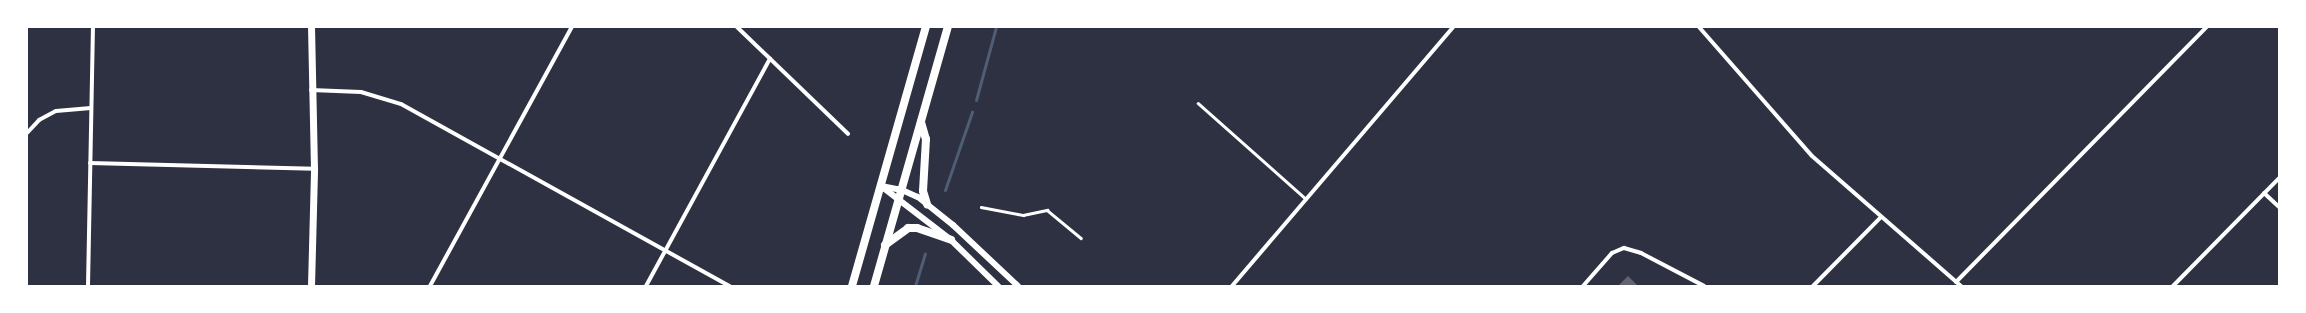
<!DOCTYPE html>
<style>
body{margin:0}
#map{position:relative;width:2306px;height:313px;overflow:hidden;background:#2d3142;font-family:"Libre Baskerville",serif}
div>[style]{position:absolute}
[style*='--x']{left:calc(var(--x)*1px);top:calc(var(--y)*1px);width:calc(var(--w)*1px);rotate:calc(var(--a)*1deg)}
.stream>*{height:3px;margin:-1.5px;padding:0 1.5px;transform-origin:1.5px;border-radius:1.5px;background:#4f5d75}
.building>*{inset:0;background:#626471}
.service>*{height:2.5px;margin:-1.25px;padding:0 1.25px;transform-origin:1.25px;border-radius:1.25px;background:#fff}
.minor>*{height:4px;margin:-2px;padding:0 2px;transform-origin:2px;border-radius:2px;background:#fff}
.tertiary>*{height:6px;margin:-3px;padding:0 3px;transform-origin:3px;border-radius:3px;background:#fff}
.secondary>*{height:7px;margin:-3.5px;padding:0 3.5px;transform-origin:3.5px;border-radius:3.5px;background:#fff}
.primary>*{height:8px;margin:-4px;padding:0 4px;transform-origin:4px;border-radius:4px;background:#fff}
span{translate:-50% -50%;white-space:nowrap;text-align:center;line-height:1.15;-webkit-text-stroke:3px #fff;paint-order:stroke}
.frame{position:absolute;inset:0;border:28px solid #fff;pointer-events:none}
</style>
<div id="map">
<div class="stream">
<i style="--x:976;--y:100;--w:76;--a:-74.7"></i>
<i style="--x:945;--y:190;--w:83;--a:-70.9"></i>
<i style="--x:915;--y:286;--w:34;--a:-73"></i>
</div>
<div class="building">
<i style="clip-path:polygon(1628px 276px,1638px 286px,1618px 286px)"></i>
</div>
<div class="service">
<i style="--x:1198;--y:103;--w:144;--a:41.6"></i>
<i style="--x:981;--y:207;--w:43;--a:10.8"></i>
<i style="--x:1023;--y:215;--w:25;--a:-12"></i>
<i style="--x:1047;--y:210;--w:44;--a:39.5"></i>
</div>
<div class="minor">
<i style="--x:737;--y:27;--w:154;--a:43.9"></i>
<i style="--x:1699;--y:27;--w:171;--a:48.8"></i>
<i style="--x:1812;--y:156;--w:198;--a:41.1"></i>
<i style="--x:311;--y:90;--w:50;--a:2.3"></i>
<i style="--x:361;--y:92;--w:42;--a:16.7"></i>
<i style="--x:401;--y:104;--w:376;--a:29"></i>
<i style="--x:27;--y:133;--w:18;--a:-47"></i>
<i style="--x:39;--y:120;--w:19;--a:-28"></i>
<i style="--x:56;--y:111;--w:35;--a:-5"></i>
<i style="--x:90;--y:163;--w:224;--a:1.5"></i>
<i style="--x:2264;--y:193;--w:21;--a:43"></i>
<i style="--x:1956;--y:282;--w:358;--a:-45.5"></i>
<i style="--x:88;--y:286;--w:259;--a:-88.9"></i>
<i style="--x:430;--y:286;--w:295;--a:-61.3"></i>
<i style="--x:646;--y:286;--w:259;--a:-61.4"></i>
<i style="--x:1232;--y:286;--w:340;--a:-49.5"></i>
<i style="--x:1583;--y:286;--w:44;--a:-48.7"></i>
<i style="--x:1612;--y:253;--w:13;--a:-23"></i>
<i style="--x:1624;--y:248;--w:18;--a:16"></i>
<i style="--x:1641;--y:253;--w:71;--a:27.6"></i>
<i style="--x:1813;--y:286;--w:95;--a:-45.4"></i>
<i style="--x:2173;--y:286;--w:151;--a:-45.5"></i>
</div>
<div class="tertiary">
<i style="--x:881;--y:186;--w:21;--a:11"></i>
<i style="--x:902;--y:190;--w:17;--a:24"></i>
<i style="--x:918;--y:197;--w:45;--a:38.7"></i>
<i style="--x:953;--y:225;--w:89;--a:43.2"></i>
<i style="--x:881;--y:186;--w:88;--a:37.6"></i>
<i style="--x:951;--y:240;--w:66;--a:44.4"></i>
</div>
<div class="secondary">
<i style="--x:311;--y:286;--w:117;--a:-88.5"></i>
<i style="--x:314;--y:169;--w:142;--a:-91.2"></i>
</div>
<div class="primary">
<i style="--x:921;--y:122;--w:18;--a:74"></i>
<i style="--x:926;--y:139;--w:52;--a:93.3"></i>
<i style="--x:923;--y:191;--w:14;--a:73"></i>
<i style="--x:885;--y:245;--w:29;--a:-36"></i>
<i style="--x:908;--y:228;--w:9;--a:0"></i>
<i style="--x:917;--y:228;--w:36;--a:19"></i>
<i style="--x:852;--y:286;--w:269;--a:-74.1"></i>
<i style="--x:874;--y:286;--w:269;--a:-74.1"></i>
</div>
<div class="frame"></div>
</div>
